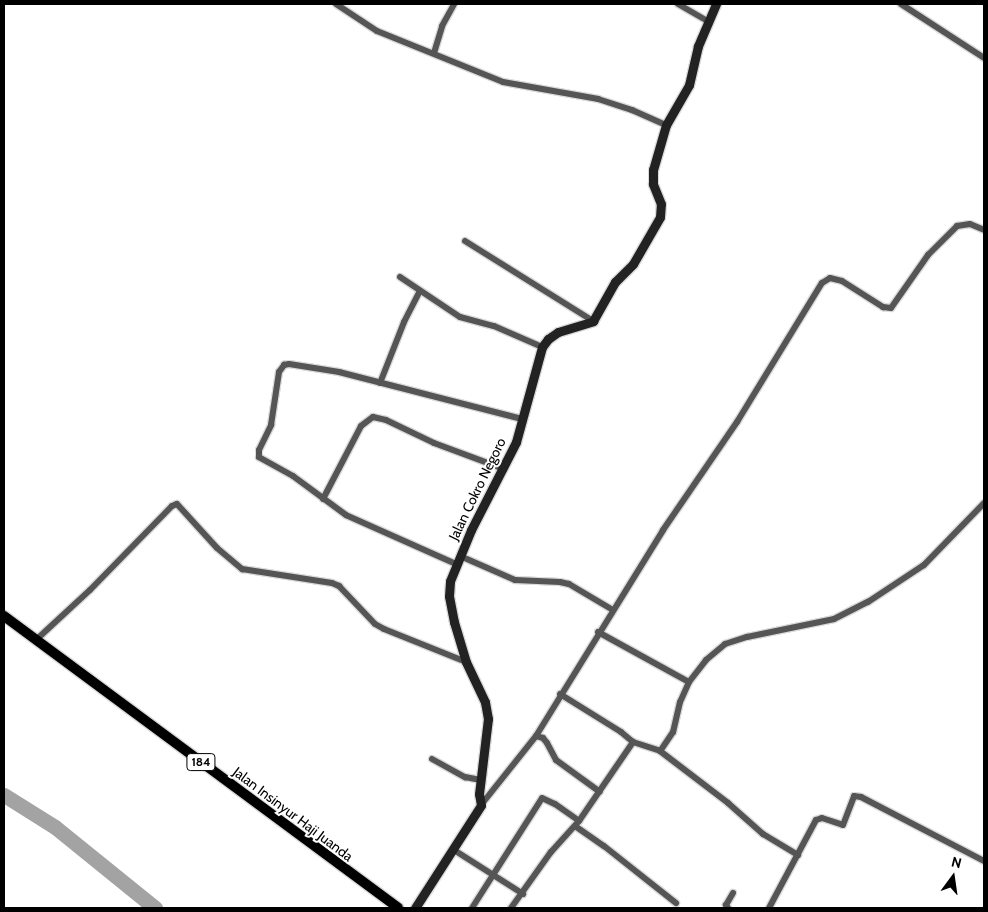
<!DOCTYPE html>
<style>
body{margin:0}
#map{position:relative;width:988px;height:912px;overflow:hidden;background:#fff;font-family:Cabin,sans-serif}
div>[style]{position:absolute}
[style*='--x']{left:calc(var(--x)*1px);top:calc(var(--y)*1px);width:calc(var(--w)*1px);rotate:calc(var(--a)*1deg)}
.river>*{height:15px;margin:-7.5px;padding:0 7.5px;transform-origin:7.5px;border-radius:7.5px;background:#a3a3a3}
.roads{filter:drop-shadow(1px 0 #dbdbdb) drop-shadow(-1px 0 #dbdbdb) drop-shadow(0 1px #dbdbdb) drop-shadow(0 -1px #dbdbdb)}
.street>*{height:6px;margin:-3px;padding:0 3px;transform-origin:3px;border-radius:3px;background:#555}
.secondary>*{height:9px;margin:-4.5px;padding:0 4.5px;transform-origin:4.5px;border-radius:4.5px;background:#222}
.primary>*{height:10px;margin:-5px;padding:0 5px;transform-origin:5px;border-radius:5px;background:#000}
span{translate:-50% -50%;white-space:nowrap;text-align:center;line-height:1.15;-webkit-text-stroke:4px #fff;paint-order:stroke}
.shield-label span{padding:1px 4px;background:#fff;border:1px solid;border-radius:4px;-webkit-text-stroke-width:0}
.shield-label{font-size:12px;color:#000;font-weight:700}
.street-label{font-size:14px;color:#000}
.frame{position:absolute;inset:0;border:5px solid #000;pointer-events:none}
.north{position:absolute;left:928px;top:852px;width:50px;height:50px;-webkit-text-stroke:4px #fff;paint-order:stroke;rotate:14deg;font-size:14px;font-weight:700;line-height:20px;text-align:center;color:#000}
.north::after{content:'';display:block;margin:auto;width:18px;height:22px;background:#000;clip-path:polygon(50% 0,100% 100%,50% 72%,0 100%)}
</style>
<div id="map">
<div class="river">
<i style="--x:4;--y:795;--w:60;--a:32.1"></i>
<i style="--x:55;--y:827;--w:129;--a:39"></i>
</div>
<div class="roads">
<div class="street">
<i style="--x:336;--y:4;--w:49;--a:33.4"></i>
<i style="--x:377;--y:31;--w:136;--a:22"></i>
<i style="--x:503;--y:82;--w:97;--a:10.1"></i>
<i style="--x:598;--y:99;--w:36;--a:18"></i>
<i style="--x:632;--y:110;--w:37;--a:24"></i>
<i style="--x:678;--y:4;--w:34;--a:30"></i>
<i style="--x:901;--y:4;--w:99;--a:33"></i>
<i style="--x:434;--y:53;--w:28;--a:-73"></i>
<i style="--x:442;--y:26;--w:25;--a:-61"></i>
<i style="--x:465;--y:241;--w:151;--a:32"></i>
<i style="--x:400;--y:277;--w:72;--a:33.7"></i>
<i style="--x:460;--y:317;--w:35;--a:15"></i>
<i style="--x:494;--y:326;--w:52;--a:23.6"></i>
<i style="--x:380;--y:383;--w:66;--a:-68.5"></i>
<i style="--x:404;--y:322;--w:35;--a:-63"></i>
<i style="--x:323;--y:499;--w:82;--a:-62.5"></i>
<i style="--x:361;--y:426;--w:15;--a:-37"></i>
<i style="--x:373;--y:417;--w:13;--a:13"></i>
<i style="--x:386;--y:420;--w:53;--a:25.6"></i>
<i style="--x:434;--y:443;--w:75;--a:20.4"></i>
<i style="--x:460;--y:556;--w:60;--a:23.6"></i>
<i style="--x:515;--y:580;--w:45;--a:2.5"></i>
<i style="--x:560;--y:582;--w:9;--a:13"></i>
<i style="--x:569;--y:584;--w:51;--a:30.6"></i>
<i style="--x:456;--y:564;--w:120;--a:-156"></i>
<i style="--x:346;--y:515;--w:66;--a:-143.7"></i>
<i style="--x:293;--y:476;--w:39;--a:-151"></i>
<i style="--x:259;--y:457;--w:7;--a:-90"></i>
<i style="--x:259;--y:450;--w:28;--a:-64"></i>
<i style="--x:271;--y:425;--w:54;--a:-81.4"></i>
<i style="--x:279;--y:372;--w:9;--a:-54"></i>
<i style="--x:284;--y:365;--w:5;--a:-11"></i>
<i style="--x:289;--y:364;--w:51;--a:9.1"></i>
<i style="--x:339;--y:372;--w:189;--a:14.4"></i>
<i style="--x:598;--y:632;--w:104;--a:28.8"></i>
<i style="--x:689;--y:682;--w:22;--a:114"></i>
<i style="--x:680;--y:702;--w:31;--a:103"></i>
<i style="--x:673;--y:732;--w:23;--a:124"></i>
<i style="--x:37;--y:639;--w:72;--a:-42.8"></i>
<i style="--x:90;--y:590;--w:117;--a:-45.7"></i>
<i style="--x:172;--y:506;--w:5;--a:-22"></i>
<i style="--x:177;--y:504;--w:59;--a:47.7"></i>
<i style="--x:217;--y:548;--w:33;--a:40"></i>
<i style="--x:242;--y:569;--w:91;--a:8.8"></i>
<i style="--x:332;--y:583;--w:8;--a:23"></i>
<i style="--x:339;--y:586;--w:52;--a:46.5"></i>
<i style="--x:375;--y:624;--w:10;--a:29"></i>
<i style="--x:384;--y:629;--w:88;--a:21.9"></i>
<i style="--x:689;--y:682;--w:28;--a:-52"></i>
<i style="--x:706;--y:660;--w:25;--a:-40"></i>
<i style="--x:725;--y:644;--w:23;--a:-18"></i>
<i style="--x:747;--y:637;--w:89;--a:-11.7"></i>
<i style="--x:834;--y:619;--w:38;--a:-27"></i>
<i style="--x:868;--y:602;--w:67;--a:-33.5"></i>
<i style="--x:924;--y:565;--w:86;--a:-45.9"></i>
<i style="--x:560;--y:694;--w:72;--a:31.9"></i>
<i style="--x:621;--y:732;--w:16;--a:40"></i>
<i style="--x:633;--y:742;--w:28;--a:18"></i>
<i style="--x:660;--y:751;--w:86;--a:37.4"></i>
<i style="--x:728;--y:803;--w:47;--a:41.5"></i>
<i style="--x:763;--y:834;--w:41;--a:31"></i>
<i style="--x:536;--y:736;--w:7;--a:16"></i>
<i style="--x:543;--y:738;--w:6;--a:51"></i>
<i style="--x:547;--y:743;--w:19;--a:62"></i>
<i style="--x:556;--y:760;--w:54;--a:36"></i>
<i style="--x:432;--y:759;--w:38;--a:29"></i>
<i style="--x:465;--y:777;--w:16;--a:11"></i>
<i style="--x:481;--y:805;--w:88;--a:-51.4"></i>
<i style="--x:536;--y:736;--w:242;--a:-58.3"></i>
<i style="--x:663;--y:530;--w:131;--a:-55.6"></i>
<i style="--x:737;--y:422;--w:163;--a:-58.6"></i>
<i style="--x:822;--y:283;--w:9;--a:-32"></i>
<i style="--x:830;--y:278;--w:12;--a:14"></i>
<i style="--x:842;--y:281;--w:49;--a:32.4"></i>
<i style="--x:883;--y:307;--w:8;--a:7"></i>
<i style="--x:891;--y:308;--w:65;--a:-55.1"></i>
<i style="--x:928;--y:255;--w:41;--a:-45"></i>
<i style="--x:957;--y:226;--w:13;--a:-9"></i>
<i style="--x:970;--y:224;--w:15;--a:23"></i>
<i style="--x:575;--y:826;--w:35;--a:35"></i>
<i style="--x:604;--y:846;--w:92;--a:38.4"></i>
<i style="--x:454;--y:850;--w:82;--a:32.5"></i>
<i style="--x:472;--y:908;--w:130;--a:-57.5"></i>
<i style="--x:542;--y:798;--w:14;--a:25"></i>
<i style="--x:555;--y:804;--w:29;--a:35"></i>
<i style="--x:511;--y:908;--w:69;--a:-54.5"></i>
<i style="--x:551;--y:852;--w:42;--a:-47.9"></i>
<i style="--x:579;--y:821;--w:96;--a:-55.6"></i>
<i style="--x:728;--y:908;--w:4;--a:-124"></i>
<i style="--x:726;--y:905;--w:14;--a:-60"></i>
<i style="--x:769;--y:908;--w:100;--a:-61.9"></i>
<i style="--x:816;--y:820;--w:6;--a:-18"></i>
<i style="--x:822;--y:818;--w:22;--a:18"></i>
<i style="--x:843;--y:825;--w:31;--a:-69"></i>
<i style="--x:854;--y:796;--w:7;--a:8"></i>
<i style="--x:861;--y:797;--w:139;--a:27.5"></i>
</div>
<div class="secondary">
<i style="--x:415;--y:908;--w:122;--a:-57.3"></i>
<i style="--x:481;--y:805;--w:11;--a:-100"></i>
<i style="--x:479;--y:794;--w:76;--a:-83.2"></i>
<i style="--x:488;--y:719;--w:17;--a:-100"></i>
<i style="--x:485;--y:702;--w:44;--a:-115.4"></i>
<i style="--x:466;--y:662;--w:42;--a:-106.7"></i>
<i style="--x:454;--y:622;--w:26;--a:-101"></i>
<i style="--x:449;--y:596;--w:15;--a:-86"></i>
<i style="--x:450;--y:581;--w:55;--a:-67.6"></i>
<i style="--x:471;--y:530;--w:99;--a:-62.9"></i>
<i style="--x:516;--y:442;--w:98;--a:-74.7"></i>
<i style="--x:542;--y:347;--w:10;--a:-53"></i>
<i style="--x:548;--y:339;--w:12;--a:-35"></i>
<i style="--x:558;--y:332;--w:37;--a:-17"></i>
<i style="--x:593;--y:321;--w:45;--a:-60.6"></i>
<i style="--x:615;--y:282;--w:25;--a:-45"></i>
<i style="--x:633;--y:264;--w:54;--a:-60.1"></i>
<i style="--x:660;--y:217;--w:13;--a:-86"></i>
<i style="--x:661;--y:204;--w:22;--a:-112"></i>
<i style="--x:653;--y:184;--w:14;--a:-90"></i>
<i style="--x:653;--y:170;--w:47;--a:-73.9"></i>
<i style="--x:666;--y:125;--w:46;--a:-60.1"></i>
<i style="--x:689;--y:85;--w:40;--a:-77"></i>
<i style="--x:698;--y:46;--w:46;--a:-66.8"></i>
</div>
<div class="primary">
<i style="--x:4;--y:616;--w:490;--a:36.5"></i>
</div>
</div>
<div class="shield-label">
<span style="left:201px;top:762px">184</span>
</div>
<div class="street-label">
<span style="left:477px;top:489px;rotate:-64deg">Jalan Cokro Negoro</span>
<span style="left:293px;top:814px;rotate:37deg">Jalan Insinyur Haji Juanda</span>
</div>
<div class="frame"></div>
<div class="north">N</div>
</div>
